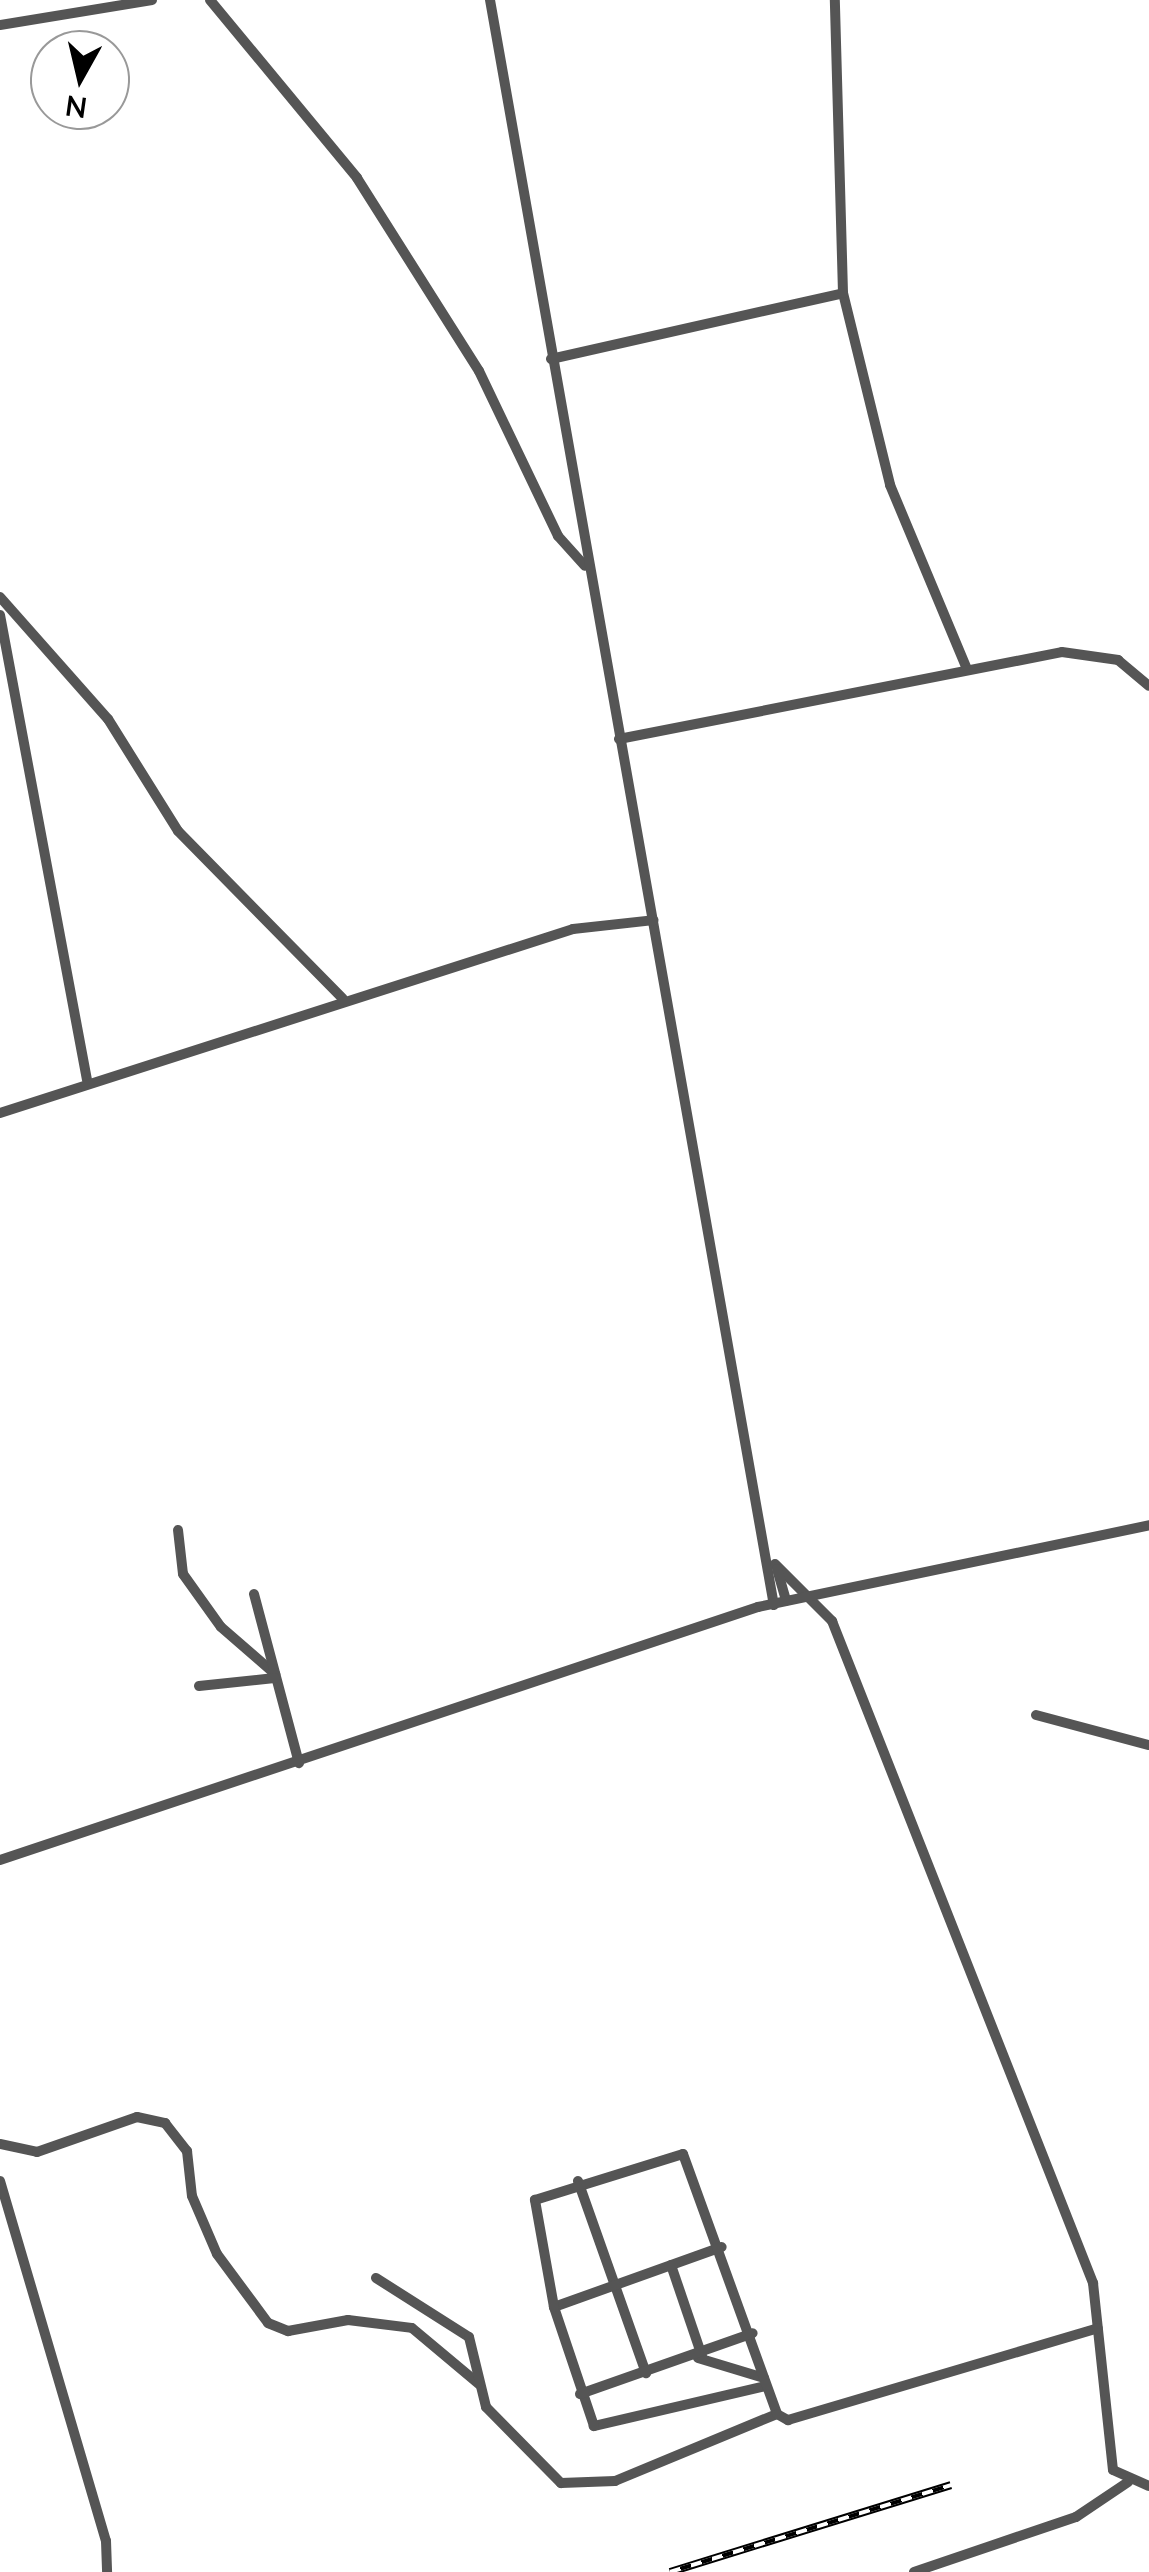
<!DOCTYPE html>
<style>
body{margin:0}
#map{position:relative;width:1149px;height:2572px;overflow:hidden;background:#fff;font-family:Lato,sans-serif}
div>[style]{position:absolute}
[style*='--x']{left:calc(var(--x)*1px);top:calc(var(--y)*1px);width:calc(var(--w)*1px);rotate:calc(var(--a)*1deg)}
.minor>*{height:10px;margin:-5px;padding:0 5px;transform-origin:5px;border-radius:5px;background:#555}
.rail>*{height:8px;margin-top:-4px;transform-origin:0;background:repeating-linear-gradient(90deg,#fff 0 11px,#000 0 22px);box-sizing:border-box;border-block:2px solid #000}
span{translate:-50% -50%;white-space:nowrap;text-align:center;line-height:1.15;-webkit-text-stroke:8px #fff;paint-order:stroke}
.north{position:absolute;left:30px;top:30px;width:100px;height:100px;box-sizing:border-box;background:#fff;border:2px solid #999;border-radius:50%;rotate:188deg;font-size:28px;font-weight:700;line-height:40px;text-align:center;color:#000}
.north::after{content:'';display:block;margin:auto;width:35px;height:45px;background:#000;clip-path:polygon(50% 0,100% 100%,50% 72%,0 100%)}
</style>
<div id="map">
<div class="minor">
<i style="--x:210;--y:0;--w:231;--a:50.4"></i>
<i style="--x:357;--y:178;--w:228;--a:57.7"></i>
<i style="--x:479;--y:371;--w:183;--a:64.4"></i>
<i style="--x:558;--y:536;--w:40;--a:48"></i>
<i style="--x:490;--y:0;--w:1630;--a:79.97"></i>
<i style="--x:0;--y:25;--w:154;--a:-9.3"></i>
<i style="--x:843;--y:293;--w:198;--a:76.2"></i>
<i style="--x:890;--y:485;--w:199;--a:67.3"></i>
<i style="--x:551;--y:359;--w:299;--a:-12.7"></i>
<i style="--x:843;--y:293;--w:293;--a:-91.6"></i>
<i style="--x:0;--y:597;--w:163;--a:48.5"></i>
<i style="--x:108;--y:719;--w:132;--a:58"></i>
<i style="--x:178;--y:831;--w:235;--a:45.5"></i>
<i style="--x:0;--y:615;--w:473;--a:79.4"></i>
<i style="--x:619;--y:739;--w:451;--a:-11.1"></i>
<i style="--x:1062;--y:652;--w:57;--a:8.1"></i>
<i style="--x:1118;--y:660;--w:40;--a:40"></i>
<i style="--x:0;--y:1113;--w:602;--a:-17.8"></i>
<i style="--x:573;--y:929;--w:81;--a:-6.3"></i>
<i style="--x:178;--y:1530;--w:44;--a:83.5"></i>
<i style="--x:183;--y:1574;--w:65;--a:54.4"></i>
<i style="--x:221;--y:1627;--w:72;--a:41"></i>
<i style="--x:775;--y:1564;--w:81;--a:45"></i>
<i style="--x:832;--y:1621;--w:712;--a:68.48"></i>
<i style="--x:1093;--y:2283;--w:188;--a:83.9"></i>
<i style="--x:1113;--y:2470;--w:39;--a:24"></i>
<i style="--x:777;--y:1569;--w:33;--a:74"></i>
<i style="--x:254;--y:1594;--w:175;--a:75.1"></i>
<i style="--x:199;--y:1686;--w:76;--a:-6"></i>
<i style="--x:1036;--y:1715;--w:117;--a:14.9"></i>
<i style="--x:0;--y:1860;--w:799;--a:-18.46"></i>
<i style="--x:758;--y:1607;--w:400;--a:-11.8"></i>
<i style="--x:0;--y:2144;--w:38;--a:12"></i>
<i style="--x:37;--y:2152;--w:106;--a:-19.3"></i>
<i style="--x:137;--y:2117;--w:29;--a:12"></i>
<i style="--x:165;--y:2123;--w:36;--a:52"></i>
<i style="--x:187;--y:2151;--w:45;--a:83.7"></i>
<i style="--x:192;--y:2196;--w:63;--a:66.7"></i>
<i style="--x:217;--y:2254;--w:86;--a:53.5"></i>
<i style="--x:268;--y:2323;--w:22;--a:22"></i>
<i style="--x:288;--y:2331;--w:61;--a:-10.4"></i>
<i style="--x:348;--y:2320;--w:64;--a:7.1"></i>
<i style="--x:412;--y:2328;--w:87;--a:39.9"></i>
<i style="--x:0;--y:2181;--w:375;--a:73.6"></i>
<i style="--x:106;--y:2541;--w:31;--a:88"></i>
<i style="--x:578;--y:2181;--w:204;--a:70.5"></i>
<i style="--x:671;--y:2265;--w:96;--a:71.2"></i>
<i style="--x:376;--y:2278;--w:110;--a:32.4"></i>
<i style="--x:469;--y:2337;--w:72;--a:76.3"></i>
<i style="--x:486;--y:2407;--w:107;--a:45.4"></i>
<i style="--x:561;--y:2483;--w:54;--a:-2.1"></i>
<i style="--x:615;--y:2481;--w:175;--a:-22.5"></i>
<i style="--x:554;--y:2307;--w:178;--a:-19.7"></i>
<i style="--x:698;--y:2358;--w:69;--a:16.9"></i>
<i style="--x:766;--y:2386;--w:177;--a:166.9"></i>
<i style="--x:594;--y:2426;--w:126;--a:-108.6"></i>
<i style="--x:554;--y:2307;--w:109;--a:-100.1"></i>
<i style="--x:535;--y:2200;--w:155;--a:-17.3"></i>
<i style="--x:683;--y:2154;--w:276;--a:70.1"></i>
<i style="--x:777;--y:2414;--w:13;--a:29"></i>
<i style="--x:788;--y:2420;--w:323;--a:-16.5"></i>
<i style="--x:580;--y:2394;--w:183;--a:-19.4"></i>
<i style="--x:914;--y:2572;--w:171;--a:-18.8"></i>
<i style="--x:1076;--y:2517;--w:63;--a:-33.9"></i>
</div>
<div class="rail">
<i style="--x:670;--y:2572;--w:294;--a:-17.2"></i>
</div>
<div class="north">N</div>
</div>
